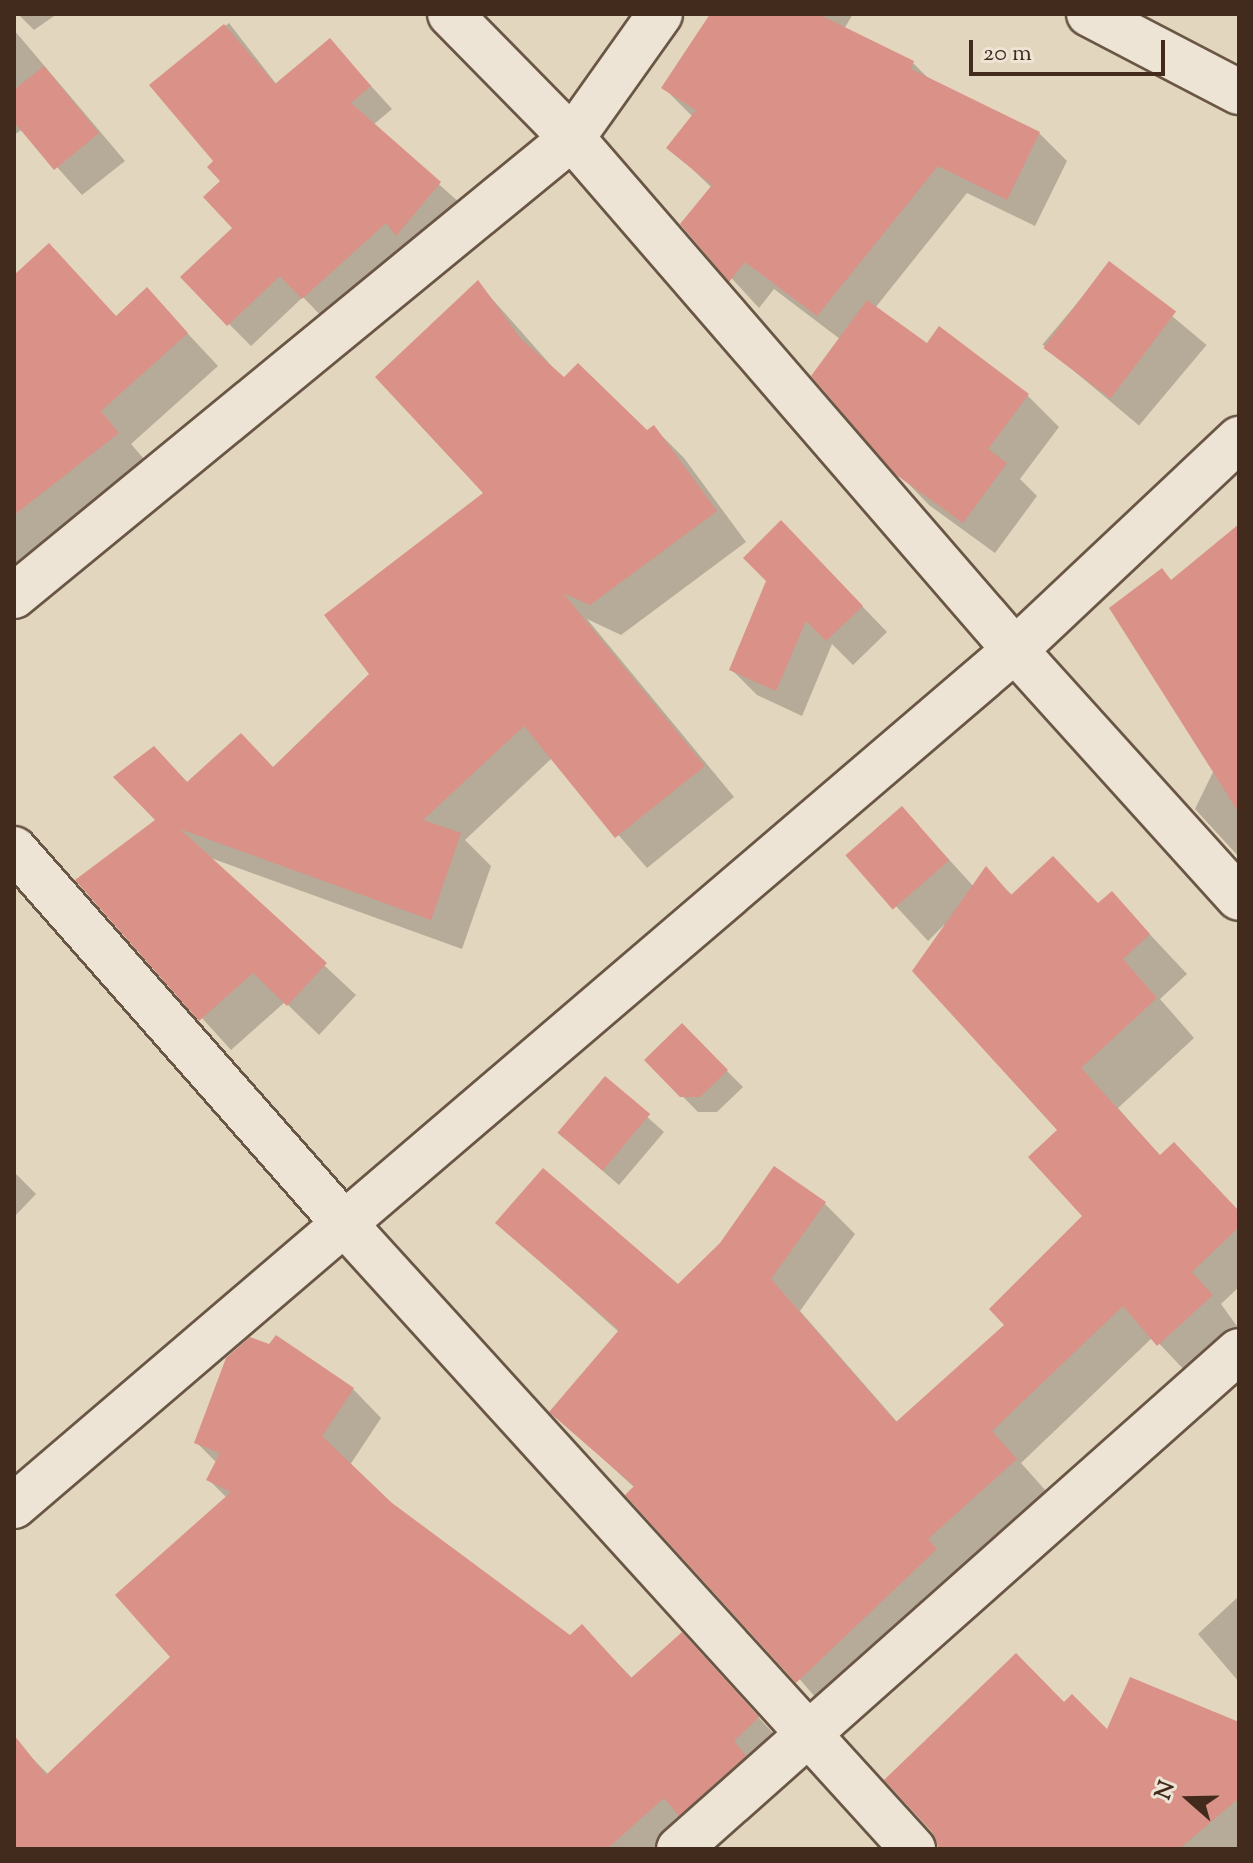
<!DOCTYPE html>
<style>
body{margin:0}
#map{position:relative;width:1253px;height:1863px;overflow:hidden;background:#e3d6be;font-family:"Sorts Mill Goudy",serif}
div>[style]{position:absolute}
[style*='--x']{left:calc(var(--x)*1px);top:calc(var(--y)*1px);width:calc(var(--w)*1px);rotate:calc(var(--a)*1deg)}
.shadow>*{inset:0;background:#0003;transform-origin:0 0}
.building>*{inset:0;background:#da9188;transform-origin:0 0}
.roads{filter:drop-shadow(2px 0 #6a5645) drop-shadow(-2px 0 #6a5645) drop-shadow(0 2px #6a5645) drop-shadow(0 -2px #6a5645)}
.street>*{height:44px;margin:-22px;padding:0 22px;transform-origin:22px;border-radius:22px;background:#ede4d5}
span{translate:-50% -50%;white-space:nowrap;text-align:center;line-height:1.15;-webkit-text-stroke:6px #ede4d5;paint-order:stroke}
.frame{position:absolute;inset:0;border:16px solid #422b1d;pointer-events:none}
.north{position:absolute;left:1149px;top:1759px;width:80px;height:80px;-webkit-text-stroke:6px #ede4d5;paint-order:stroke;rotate:290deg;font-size:22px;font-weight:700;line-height:32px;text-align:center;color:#422b1d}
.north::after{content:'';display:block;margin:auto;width:28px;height:36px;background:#422b1d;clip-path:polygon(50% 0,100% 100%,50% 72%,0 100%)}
.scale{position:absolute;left:969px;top:40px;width:196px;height:36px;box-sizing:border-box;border:4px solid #422b1d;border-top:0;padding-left:10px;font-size:24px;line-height:28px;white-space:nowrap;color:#422b1d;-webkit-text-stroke:6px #ede4d5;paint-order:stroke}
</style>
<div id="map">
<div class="shadow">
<i style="clip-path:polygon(18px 14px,57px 14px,34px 30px)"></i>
<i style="clip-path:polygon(712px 14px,853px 14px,844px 29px,913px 63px,931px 81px,1039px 133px,1067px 161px,1035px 226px,967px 193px,875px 308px,927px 346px,1027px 395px,1059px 427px,1020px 479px,1037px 496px,995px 553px,929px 505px,897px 472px,840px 339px,774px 289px,759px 308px,682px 224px,712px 188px,669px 147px,693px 117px,664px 88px)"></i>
<i style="clip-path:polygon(229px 23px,277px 85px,330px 41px,392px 109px,373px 125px,462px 205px,325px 320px,303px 297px,251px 346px,182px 277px,235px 228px,215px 161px,152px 85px)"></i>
<i style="clip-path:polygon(14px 30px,125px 161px,82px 195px,23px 129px,14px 135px)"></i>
<i style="left:1110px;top:264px;width:126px;height:105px;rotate:40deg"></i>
<i style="clip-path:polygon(14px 278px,117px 318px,147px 290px,218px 366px,131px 444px,150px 466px,14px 605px)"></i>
<i style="clip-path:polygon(478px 283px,564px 380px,647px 433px,654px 428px,684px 458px,746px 542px,621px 635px,587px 619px,734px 797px,647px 868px,552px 758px,465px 840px,491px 866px,462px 949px,208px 857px,356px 995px,319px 1035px,285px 1002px,231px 1050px,78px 881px,158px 820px,154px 748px,188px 783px,273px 769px,372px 674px,486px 493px)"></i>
<i style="clip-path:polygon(1239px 526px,1239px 857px,1195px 809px,1214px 770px,1162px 571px,1173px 582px)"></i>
<i style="clip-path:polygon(806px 548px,887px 632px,853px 665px,832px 644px,802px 716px,757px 695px,731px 669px)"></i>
<i style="clip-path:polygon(902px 808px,974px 887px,986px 870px,1013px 896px,1099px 905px,1112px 894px,1187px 974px,1160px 999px,1194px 1038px,1118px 1108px,1161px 1157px,1239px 1211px,1239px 1287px,1221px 1304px,1239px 1329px,1189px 1375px,1153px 1337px,1021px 1463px,1046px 1491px,957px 1571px,966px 1581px,828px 1712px,635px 1488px,552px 1412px,620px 1333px,498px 1223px,678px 1286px,824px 1203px,855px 1234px,800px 1311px,898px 1423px,1007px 1325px,1085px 1216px,1099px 1172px,944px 925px,928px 941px,848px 854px)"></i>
<i style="clip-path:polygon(682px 1026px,743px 1087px,717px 1112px,698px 1112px,647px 1060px)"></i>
<i style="clip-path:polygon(605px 1079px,664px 1132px,619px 1185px,576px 1148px)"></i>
<i style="clip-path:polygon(14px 1172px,36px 1194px,14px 1217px)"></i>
<i style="clip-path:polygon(353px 1389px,381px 1418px,350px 1465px,391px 1505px,570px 1638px,582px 1627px,633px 1679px,682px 1635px,786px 1747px,667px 1849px,14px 1849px,14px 1755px,22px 1748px,49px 1775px,172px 1657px,227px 1498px,209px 1480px,217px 1463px,197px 1443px)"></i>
<i style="clip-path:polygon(1239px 1596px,1239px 1682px,1198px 1634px)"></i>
<i style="clip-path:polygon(1065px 1705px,1108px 1732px,1239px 1724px,1239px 1849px,942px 1849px)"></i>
</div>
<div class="building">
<i style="clip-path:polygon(710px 14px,818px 14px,914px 61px,911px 69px,1040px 132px,1007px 200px,938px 166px,817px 316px,745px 262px,729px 282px,680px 224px,712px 185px,666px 148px,696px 110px,661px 88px)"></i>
<i style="clip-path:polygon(224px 24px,275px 84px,330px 38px,371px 86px,351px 103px,441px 182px,396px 236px,386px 223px,302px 299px,280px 276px,227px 326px,180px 277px,232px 228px,203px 197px,220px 181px,207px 167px,213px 161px,149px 85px)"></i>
<i style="clip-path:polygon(44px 66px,99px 133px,54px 170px,14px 122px,14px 90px)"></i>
<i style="clip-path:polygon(49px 243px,116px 316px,147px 287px,188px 333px,101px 411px,119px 433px,14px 515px,14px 275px)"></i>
<i style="left:1109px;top:261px;width:84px;height:109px;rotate:37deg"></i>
<i style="clip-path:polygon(478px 280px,521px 339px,564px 377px,578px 363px,647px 430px,654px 425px,717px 511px,590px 605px,563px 593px,705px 766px,615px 838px,524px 726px,423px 820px,461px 833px,431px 920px,180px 829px,327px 963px,287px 1006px,253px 973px,199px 1021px,75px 880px,155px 820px,113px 777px,154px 746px,187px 782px,241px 733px,273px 767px,369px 674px,324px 615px,483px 493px,375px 377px)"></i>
<i style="clip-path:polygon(867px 300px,927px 343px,939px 326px,1029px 394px,988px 449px,1007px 463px,963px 523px,895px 474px,811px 376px)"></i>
<i style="clip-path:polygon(781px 520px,863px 606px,826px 641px,806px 621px,776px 691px,729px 670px,766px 581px,743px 558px)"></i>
<i style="clip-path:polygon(1239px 524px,1239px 813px,1109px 608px,1162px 568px,1171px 580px)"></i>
<i style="left:902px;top:806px;width:72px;height:75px;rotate:49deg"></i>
<i style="clip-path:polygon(1053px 856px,1098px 903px,1112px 891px,1150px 934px,1123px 959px,1157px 998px,1081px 1068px,1160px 1155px,1174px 1142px,1239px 1211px,1239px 1227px,1192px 1272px,1213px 1295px,1157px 1346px,1123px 1306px,992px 1431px,1017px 1459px,928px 1539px,937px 1549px,796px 1683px,625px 1495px,634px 1486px,549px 1412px,619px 1330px,495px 1223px,543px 1168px,678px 1284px,720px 1243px,774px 1166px,826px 1202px,771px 1279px,896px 1422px,1004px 1325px,989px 1309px,1082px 1216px,1028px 1157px,1057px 1130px,912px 971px,986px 866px,1011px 895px)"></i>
<i style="clip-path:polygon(682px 1023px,728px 1070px,700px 1097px,680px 1097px,644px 1060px)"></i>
<i style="left:605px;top:1076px;width:59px;height:74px;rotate:40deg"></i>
<i style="clip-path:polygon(276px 1335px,354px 1388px,322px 1436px,392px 1503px,570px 1635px,582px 1624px,631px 1678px,682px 1632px,759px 1717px,734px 1741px,746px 1756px,679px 1816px,664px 1798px,607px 1849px,14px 1849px,14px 1735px,46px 1775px,170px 1657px,115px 1595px,231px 1492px,206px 1480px,220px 1453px,194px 1443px,226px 1358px,250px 1337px,269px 1344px)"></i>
<i style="clip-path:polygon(1016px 1653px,1064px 1702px,1072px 1694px,1107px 1729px,1130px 1677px,1239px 1722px,1239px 1798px,1179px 1849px,939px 1849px,932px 1832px,884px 1780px)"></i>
</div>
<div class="roads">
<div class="street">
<i style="--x:450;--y:14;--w:174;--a:45.5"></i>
<i style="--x:572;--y:138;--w:677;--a:49.13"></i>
<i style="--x:1015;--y:650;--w:334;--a:47.9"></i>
<i style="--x:1089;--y:14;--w:169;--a:27.5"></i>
<i style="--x:14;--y:596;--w:722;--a:-39.38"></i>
<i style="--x:572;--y:138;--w:152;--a:-54.6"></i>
<i style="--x:14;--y:849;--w:496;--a:48.6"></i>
<i style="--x:342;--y:1221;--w:849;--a:47.72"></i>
<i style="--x:14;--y:1506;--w:1317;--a:-40.54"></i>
<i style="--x:1015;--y:650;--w:308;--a:-43.3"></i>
<i style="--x:679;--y:1849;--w:749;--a:-41.65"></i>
</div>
</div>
<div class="frame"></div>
<div class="north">N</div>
<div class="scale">20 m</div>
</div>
